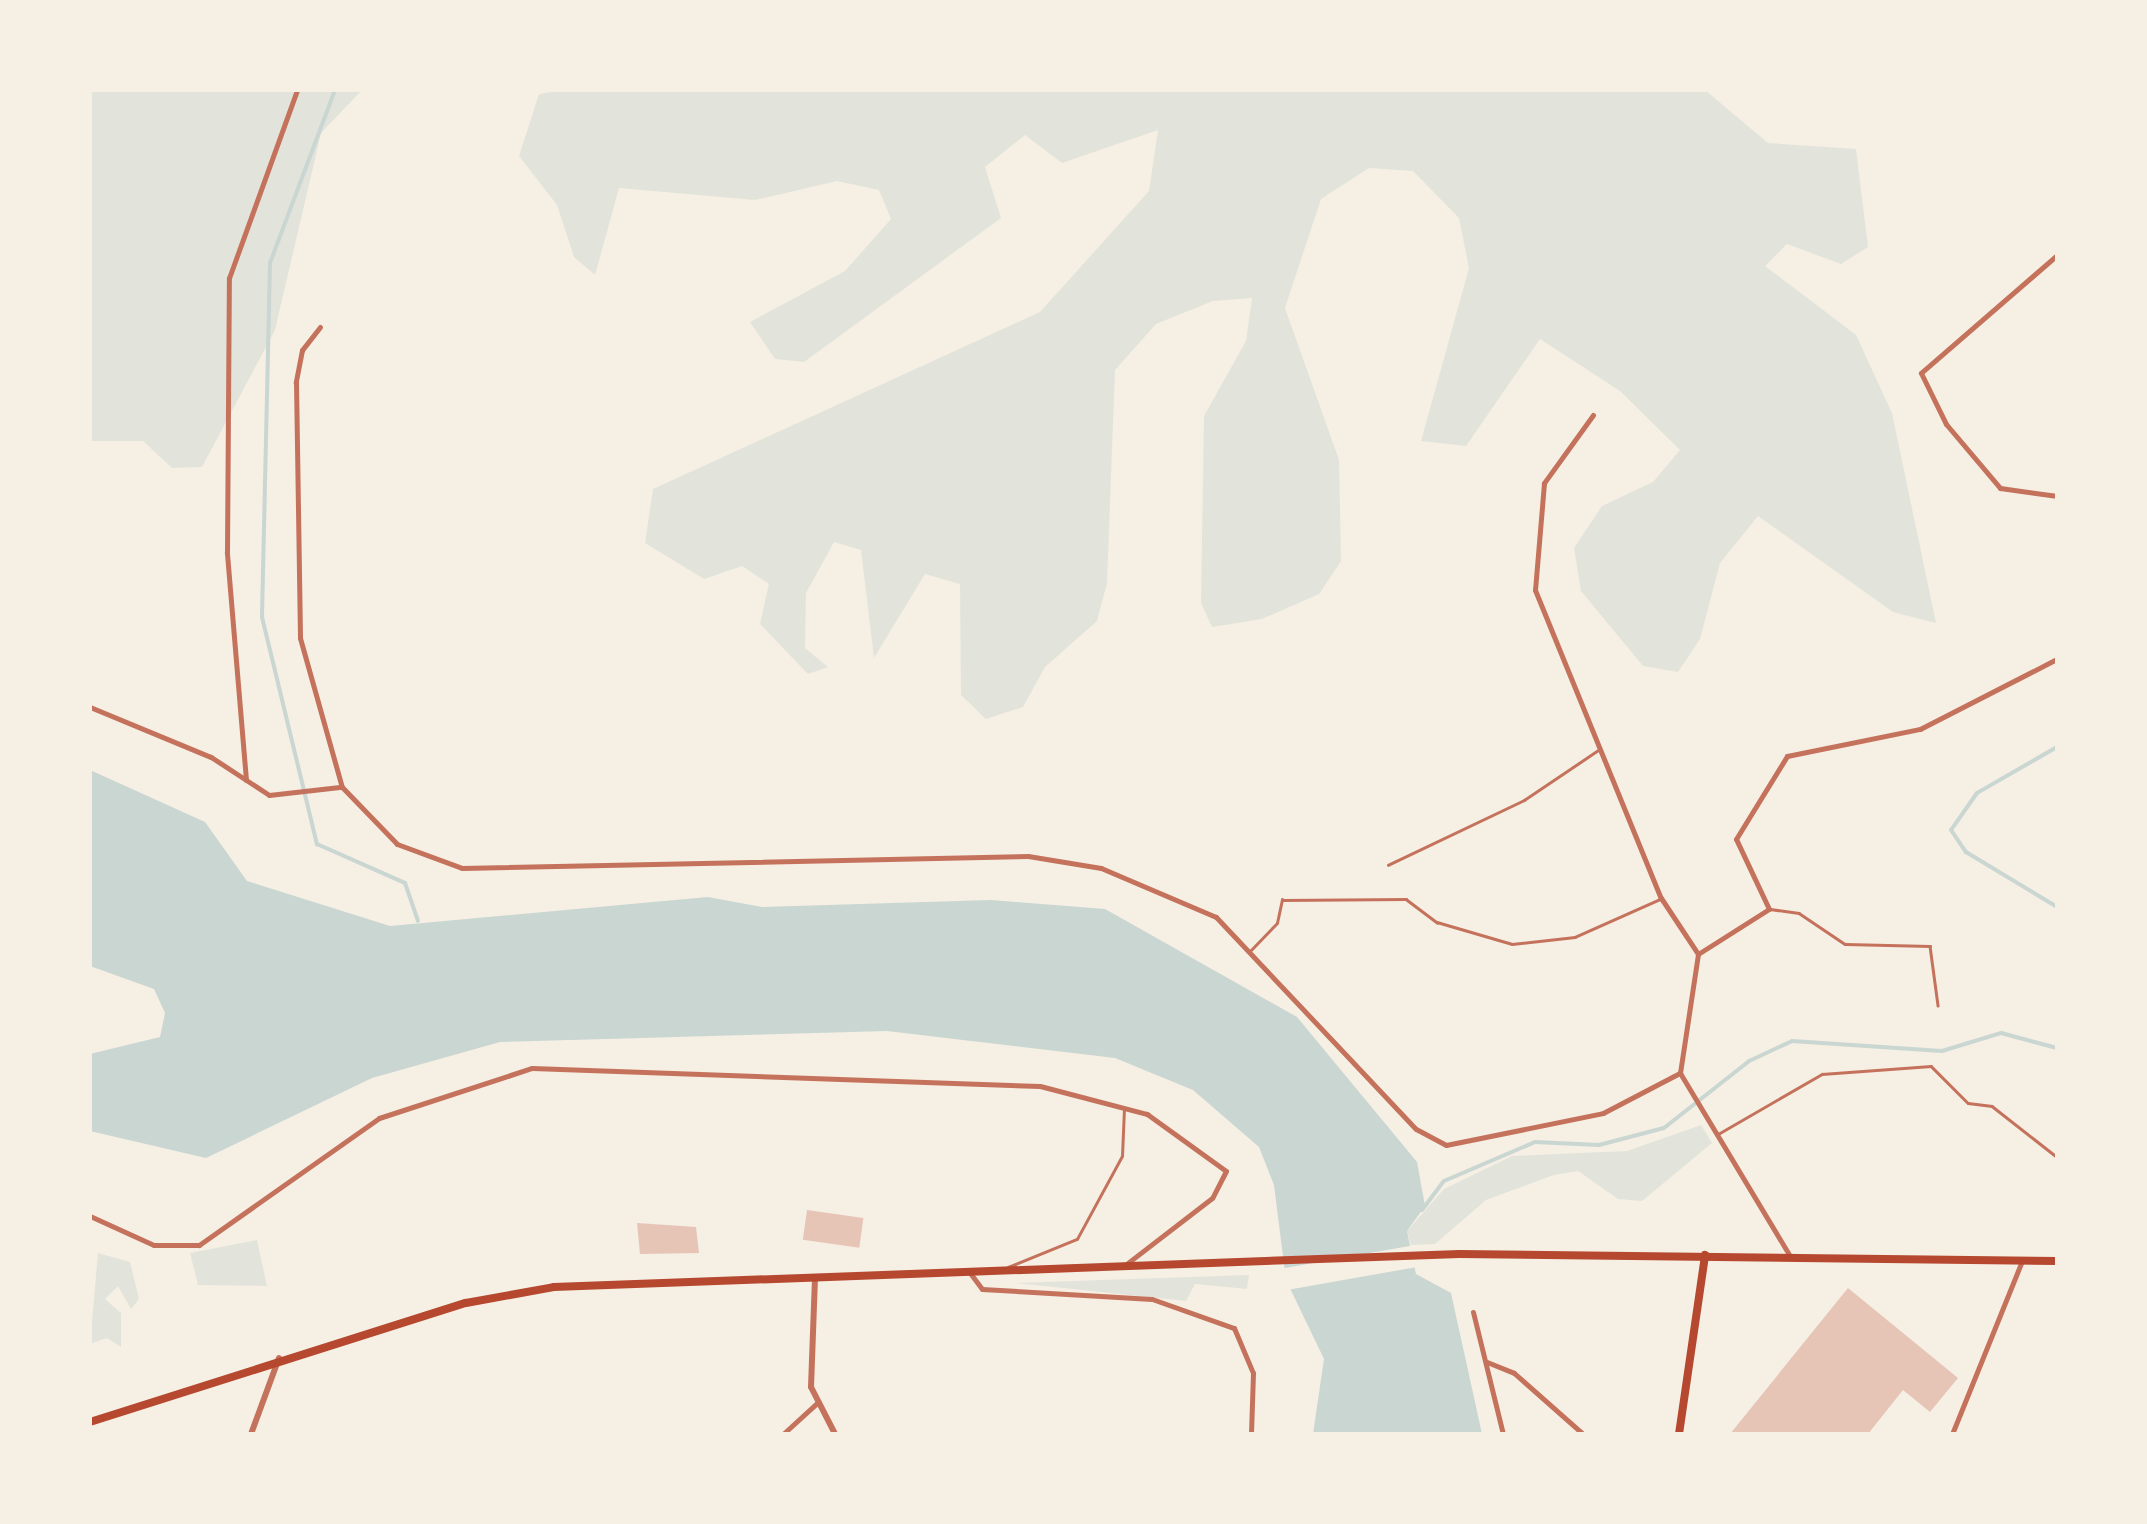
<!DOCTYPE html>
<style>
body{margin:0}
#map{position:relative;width:2147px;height:1524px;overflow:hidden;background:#f6efe4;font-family:"Space Grotesk",sans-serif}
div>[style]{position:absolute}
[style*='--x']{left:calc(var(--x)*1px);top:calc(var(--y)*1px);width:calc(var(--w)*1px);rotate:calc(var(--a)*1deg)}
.green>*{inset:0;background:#e2e4dc}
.water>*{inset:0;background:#c9d6d2}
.pier>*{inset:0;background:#f6efe4;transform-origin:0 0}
.stream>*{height:4px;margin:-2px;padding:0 2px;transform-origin:2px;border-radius:2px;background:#c9d6d2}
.building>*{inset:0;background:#e6c5b7;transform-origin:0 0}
.service>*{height:2.5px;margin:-1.25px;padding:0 1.25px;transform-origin:1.25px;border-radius:1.25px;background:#c5725c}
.minor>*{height:5px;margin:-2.5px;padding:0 2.5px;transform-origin:2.5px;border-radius:2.5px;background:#c5725c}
.tertiary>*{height:6px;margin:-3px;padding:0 3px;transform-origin:3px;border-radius:3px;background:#c5725c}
.primary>*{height:8px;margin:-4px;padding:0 4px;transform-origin:4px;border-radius:4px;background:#b5482f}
span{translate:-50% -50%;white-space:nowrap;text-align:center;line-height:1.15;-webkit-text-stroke:9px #f6efe4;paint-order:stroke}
.frame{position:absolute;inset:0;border:92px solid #f6efe4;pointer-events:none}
</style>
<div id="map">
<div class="green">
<i style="clip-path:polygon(90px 90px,362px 90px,321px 133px,275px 330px,202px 467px,172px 468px,143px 441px,90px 441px)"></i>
<i style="clip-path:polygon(563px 90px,1705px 90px,1768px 143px,1856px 149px,1868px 247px,1841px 264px,1787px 244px,1765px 266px,1856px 335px,1892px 413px,1936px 623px,1893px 612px,1758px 516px,1720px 563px,1700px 639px,1678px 672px,1643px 666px,1581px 591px,1574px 548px,1602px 506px,1653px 482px,1680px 450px,1620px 391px,1540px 339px,1466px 446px,1421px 441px,1469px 268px,1459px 218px,1413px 171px,1369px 168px,1321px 199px,1285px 308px,1339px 460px,1341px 561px,1319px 594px,1262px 619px,1212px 627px,1201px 603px,1204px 416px,1246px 341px,1252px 298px,1213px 301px,1156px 324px,1115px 370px,1107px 583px,1097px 621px,1045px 667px,1023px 707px,986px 719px,961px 695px,960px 584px,925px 574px,874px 658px,861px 550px,834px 542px,806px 593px,805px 648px,828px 667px,808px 674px,760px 624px,769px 584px,742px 566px,704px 579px,645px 543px,653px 489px,1040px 312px,1149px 191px,1158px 130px,1062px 163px,1025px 135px,985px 167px,1001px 218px,804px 362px,775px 359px,750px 322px,845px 271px,891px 219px,879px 190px,837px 181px,755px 200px,619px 188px,595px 275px,574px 257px,557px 205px,519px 156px,539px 94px)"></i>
<i style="clip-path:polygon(1701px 1125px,1712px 1143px,1642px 1201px,1618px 1199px,1578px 1171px,1554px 1175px,1486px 1200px,1435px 1244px,1411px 1245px,1407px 1231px,1444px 1189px,1512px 1156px,1627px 1151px)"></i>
<i style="clip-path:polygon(257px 1240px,267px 1286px,198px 1285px,190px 1253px)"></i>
<i style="clip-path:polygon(98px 1253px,130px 1262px,139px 1299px,131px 1309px,118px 1286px,105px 1299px,121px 1313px,121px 1347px,107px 1338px,90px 1344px)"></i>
<i style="clip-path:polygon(1249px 1275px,1247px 1289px,1195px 1284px,1186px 1301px,1016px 1283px)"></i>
</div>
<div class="water">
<i style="clip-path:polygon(90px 770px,205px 822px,247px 881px,390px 926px,708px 897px,762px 907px,991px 900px,1105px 909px,1297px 1017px,1417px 1162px,1425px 1206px,1407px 1231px,1416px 1274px,1451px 1293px,1482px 1434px,1313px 1434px,1324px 1359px,1286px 1280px,1274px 1185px,1259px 1147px,1193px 1090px,1115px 1058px,887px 1031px,500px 1042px,372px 1078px,206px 1158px,90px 1131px,90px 1054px,160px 1037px,165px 1013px,154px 989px,90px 966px)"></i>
</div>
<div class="pier">
<i style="left:1415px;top:1245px;width:22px;height:138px;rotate:80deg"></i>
</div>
<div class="stream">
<i style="--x:335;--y:90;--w:185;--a:110.6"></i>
<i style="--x:270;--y:263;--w:354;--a:91.3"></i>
<i style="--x:262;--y:617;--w:234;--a:76.4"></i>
<i style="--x:317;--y:844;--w:96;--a:23.9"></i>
<i style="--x:405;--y:883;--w:40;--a:71.1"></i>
<i style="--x:2057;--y:747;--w:92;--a:150.1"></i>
<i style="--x:1977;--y:793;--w:45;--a:125.1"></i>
<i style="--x:1951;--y:830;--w:27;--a:56"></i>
<i style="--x:1966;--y:852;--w:106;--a:31.1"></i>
<i style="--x:1422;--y:1210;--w:36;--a:-53"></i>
<i style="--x:1444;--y:1181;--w:99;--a:-23.2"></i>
<i style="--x:1535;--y:1142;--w:64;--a:2.7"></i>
<i style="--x:1599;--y:1145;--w:67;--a:-14.7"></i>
<i style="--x:1664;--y:1128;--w:108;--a:-38.2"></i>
<i style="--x:1749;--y:1061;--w:47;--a:-24.9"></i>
<i style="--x:1792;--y:1041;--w:150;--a:3.8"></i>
<i style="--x:1942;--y:1051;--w:62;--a:-17"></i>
<i style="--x:2001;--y:1033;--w:58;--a:15"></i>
</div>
<div class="building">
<i style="left:807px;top:1210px;width:57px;height:30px;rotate:8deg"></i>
<i style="clip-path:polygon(637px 1223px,696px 1227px,699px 1253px,640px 1254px)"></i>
<i style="clip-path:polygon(1848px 1288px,1958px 1378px,1930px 1412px,1903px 1390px,1868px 1434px,1730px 1434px)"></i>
</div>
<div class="service">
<i style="--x:1388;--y:865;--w:151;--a:-25.5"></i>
<i style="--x:1524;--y:800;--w:88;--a:-33.9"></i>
<i style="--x:1770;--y:909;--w:29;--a:8"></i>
<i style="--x:1799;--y:913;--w:55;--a:34"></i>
<i style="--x:1845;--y:944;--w:85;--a:1.3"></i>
<i style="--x:1930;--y:946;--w:60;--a:82.3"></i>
<i style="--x:1251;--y:950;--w:37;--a:-46"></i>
<i style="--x:1277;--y:923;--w:24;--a:-78"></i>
<i style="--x:1282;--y:900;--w:124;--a:-0.5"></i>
<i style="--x:1406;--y:899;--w:39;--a:37"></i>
<i style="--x:1437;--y:922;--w:78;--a:16.3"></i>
<i style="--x:1512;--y:944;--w:63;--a:-6.3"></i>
<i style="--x:1575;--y:937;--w:93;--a:-24.1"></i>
<i style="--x:1718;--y:1134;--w:120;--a:-30"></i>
<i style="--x:1822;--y:1074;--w:109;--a:-4.2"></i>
<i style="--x:1931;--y:1066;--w:52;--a:45"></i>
<i style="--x:1968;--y:1103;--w:24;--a:7"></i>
<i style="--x:1992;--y:1106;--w:83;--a:38.1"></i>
<i style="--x:1008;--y:1267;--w:74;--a:-22.1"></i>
<i style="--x:1077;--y:1239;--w:94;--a:-61.5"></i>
<i style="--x:1122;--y:1156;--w:48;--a:-87.6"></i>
</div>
<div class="minor">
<i style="--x:2057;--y:255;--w:180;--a:139.1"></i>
<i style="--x:1921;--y:373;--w:57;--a:63.9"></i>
<i style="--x:1946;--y:424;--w:84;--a:49.8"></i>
<i style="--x:2000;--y:488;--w:58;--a:8"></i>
<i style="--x:320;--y:327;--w:29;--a:128"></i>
<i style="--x:302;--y:350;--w:33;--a:101"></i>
<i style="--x:296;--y:382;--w:256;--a:89.1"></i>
<i style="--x:300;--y:638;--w:155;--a:74.3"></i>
<i style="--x:342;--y:787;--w:79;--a:46"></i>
<i style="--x:397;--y:844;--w:69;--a:20.3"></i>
<i style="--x:462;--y:868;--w:566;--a:-1.21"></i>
<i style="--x:1028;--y:856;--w:74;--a:9.3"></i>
<i style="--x:1101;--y:868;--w:125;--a:23.1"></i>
<i style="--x:1216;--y:917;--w:291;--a:46.7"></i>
<i style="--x:1416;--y:1129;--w:34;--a:28"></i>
<i style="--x:1446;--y:1145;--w:160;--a:-11.5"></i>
<i style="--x:1603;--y:1113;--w:87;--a:-27.5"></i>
<i style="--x:1593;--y:415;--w:84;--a:125.8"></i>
<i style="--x:1544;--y:483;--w:107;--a:94.8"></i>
<i style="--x:1535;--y:590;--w:333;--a:67.8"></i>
<i style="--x:1661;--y:898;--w:67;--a:56.5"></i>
<i style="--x:1698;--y:954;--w:120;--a:98.6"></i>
<i style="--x:1680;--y:1073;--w:214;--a:59"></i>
<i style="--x:90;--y:707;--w:131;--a:22.5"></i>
<i style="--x:211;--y:757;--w:69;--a:33.2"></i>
<i style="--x:269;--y:795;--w:71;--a:-6.4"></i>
<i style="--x:246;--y:780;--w:229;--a:-94.8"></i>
<i style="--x:227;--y:552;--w:274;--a:-89.6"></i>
<i style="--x:229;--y:278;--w:200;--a:-70.1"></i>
<i style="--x:1698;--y:954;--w:84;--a:-32.4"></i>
<i style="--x:1769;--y:909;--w:77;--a:-115.2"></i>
<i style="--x:1736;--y:839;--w:97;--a:-58.4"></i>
<i style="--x:1787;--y:756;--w:136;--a:-11.5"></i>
<i style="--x:1920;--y:729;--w:154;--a:-27.1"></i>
<i style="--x:90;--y:1216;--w:70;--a:24.4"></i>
<i style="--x:154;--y:1245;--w:45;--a:0"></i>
<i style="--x:199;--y:1245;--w:220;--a:-35.2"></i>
<i style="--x:379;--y:1118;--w:161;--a:-18.1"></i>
<i style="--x:532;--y:1068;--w:508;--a:2.03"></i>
<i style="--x:1040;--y:1086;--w:111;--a:14.7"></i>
<i style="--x:1147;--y:1114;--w:97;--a:35.8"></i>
<i style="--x:1226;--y:1171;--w:30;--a:117"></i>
<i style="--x:1212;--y:1198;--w:110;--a:142.4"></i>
<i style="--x:970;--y:1273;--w:20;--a:53"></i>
<i style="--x:982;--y:1289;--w:170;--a:3.4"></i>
<i style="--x:1152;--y:1299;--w:87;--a:19.5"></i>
<i style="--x:1234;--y:1328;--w:49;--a:67.1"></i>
<i style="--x:1253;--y:1373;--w:61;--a:91.9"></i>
<i style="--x:1473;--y:1312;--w:126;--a:76.2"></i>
<i style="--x:1487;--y:1362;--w:29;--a:22"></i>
<i style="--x:1514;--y:1373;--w:92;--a:41.5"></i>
<i style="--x:783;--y:1434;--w:45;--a:-42.3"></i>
<i style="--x:1952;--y:1434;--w:187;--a:-68"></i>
</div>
<div class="tertiary">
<i style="--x:815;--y:1278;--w:109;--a:92.1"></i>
<i style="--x:811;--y:1387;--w:53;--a:62.9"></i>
<i style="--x:251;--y:1434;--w:81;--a:-69.8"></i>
</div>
<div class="primary">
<i style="--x:90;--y:1422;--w:394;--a:-17.6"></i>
<i style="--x:466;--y:1303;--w:89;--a:-10.3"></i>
<i style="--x:554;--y:1287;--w:906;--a:-2.09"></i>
<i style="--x:1459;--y:1254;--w:598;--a:0.67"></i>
<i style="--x:1679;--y:1434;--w:181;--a:-81.7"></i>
</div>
<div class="frame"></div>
</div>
